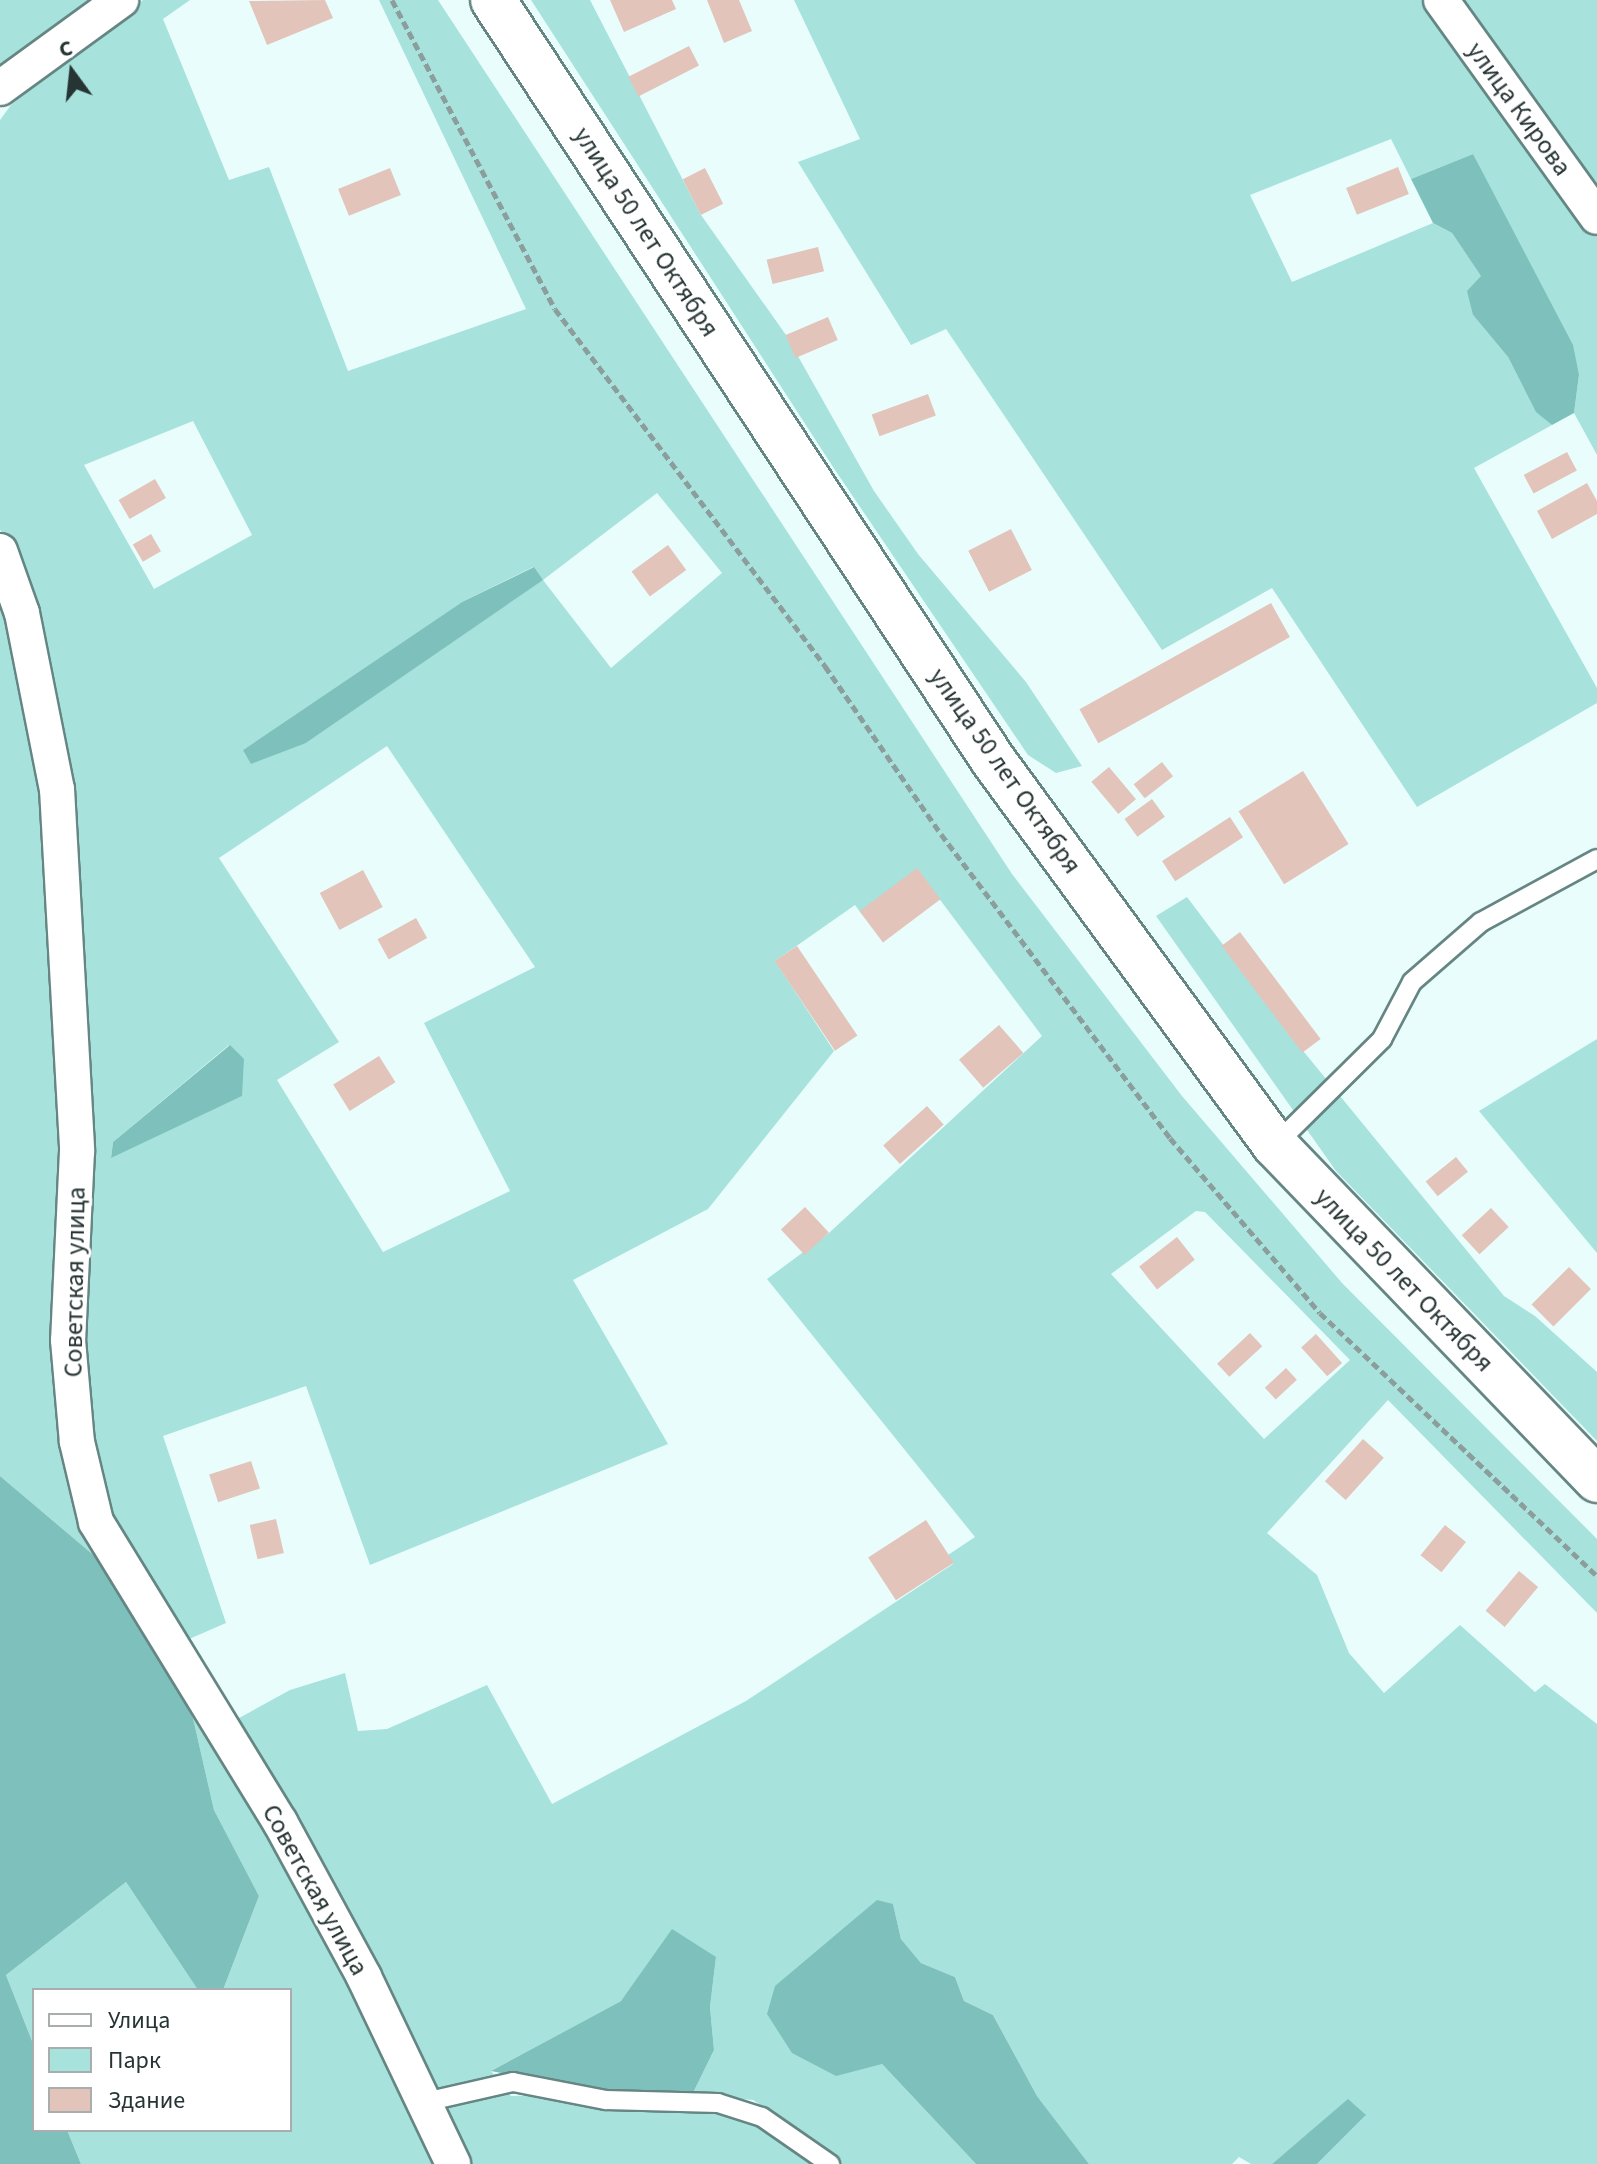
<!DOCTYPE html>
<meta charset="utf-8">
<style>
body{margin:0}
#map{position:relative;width:1597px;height:2164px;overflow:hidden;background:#e9fefc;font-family:"Source Sans 3",sans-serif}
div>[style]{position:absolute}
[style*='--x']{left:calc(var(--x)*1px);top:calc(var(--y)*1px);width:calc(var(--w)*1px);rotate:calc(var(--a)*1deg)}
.green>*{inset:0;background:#a7e2dd}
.forest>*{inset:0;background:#7ec1bc}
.building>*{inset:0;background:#e2c4bb;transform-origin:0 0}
.path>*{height:5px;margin-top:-2.5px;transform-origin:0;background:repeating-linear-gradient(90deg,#8c9e9c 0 8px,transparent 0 12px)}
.roads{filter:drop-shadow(2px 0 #658683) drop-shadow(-2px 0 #658683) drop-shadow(0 2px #658683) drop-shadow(0 -2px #658683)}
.lane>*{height:18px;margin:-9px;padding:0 9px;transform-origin:9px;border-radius:9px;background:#fff}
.street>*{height:34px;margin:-17px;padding:0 17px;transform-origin:17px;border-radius:17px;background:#fff}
.secondary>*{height:44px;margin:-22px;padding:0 22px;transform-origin:22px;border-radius:22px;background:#fff}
span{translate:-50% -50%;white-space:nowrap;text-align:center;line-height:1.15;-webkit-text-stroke:6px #fff;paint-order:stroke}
.street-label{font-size:26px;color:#263433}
.legend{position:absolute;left:32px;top:1988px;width:260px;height:144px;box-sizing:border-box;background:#fff;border:2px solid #a8aead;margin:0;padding:10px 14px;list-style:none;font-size:24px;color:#263433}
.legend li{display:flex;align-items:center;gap:16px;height:40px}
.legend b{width:40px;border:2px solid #a8aead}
.north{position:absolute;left:32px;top:32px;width:80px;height:80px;-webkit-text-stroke:6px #fff;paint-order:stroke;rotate:345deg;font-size:22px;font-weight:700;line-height:32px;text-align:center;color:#263433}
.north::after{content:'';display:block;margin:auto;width:28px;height:36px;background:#263433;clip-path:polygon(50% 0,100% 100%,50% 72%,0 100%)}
</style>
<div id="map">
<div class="green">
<i style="clip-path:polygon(0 0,104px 0,0 75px)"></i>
<i style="clip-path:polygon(evenodd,143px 0,190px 0,163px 19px,229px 180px,269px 167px,348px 371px,526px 309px,379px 0,438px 0,1012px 874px,1182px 1096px,1342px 1283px,1597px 1539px,1597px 1613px,1388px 1400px,1267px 1533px,1317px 1575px,1349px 1653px,1384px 1693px,1460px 1625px,1535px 1692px,1545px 1684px,1597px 1724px,1597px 2164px,1317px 2164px,1365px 2116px,1348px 2100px,1272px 2164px,1251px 2164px,1239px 2157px,1232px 2164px,1089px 2164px,1037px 2096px,993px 2015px,964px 2001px,955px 1977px,921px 1963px,901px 1939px,893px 1904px,882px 2064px,976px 2164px,836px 2164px,799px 2131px,753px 2100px,692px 2095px,714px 2050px,710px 2007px,716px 1957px,646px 1970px,621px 2001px,491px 2071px,511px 2096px,546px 2095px,735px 2114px,820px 2164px,463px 2164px,230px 1723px,290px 1690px,345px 1673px,358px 1731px,387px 1729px,487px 1685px,552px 1804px,746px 1701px,953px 1564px,948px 1555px,975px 1537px,767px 1279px,829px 1233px,1042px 1036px,917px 869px,860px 912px,855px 905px,775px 961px,834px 1051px,708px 1209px,573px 1280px,668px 1444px,370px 1565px,306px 1386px,163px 1436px,226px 1623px,180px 1643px,104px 1514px,86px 1436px,33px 628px,0 529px,0 120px,11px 105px,143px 0,193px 421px,252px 535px,154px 589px,84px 465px,193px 421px,143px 0,657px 493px,722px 573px,611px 668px,543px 580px,657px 493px,143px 0,533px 567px,542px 580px,306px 743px,243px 750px,462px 602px,533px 567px,143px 0,387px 746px,535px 967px,424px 1023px,510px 1191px,383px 1252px,277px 1080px,339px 1042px,219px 858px,387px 746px,143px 0,229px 1045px,241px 1096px,111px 1157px,113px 1142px,229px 1045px,143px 0,1196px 1211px,1205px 1212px,1350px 1360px,1264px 1439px,1111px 1274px,1196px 1211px)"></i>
<i style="clip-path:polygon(531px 0,590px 0,701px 215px,786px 335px,874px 491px,918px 554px,1026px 682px,1082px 766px,1056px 773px,1028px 755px,833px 467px)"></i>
<i style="clip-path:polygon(794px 0,1428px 0,1597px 237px,1597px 455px,1574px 413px,1579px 375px,1473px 154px,1411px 179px,1391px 139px,1250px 195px,1292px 282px,1433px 223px,1452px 233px,1482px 277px,1473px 315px,1508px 357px,1536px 411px,1552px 425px,1474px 468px,1597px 688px,1597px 703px,1417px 807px,1272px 588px,1162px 650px,946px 329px,911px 345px,798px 162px,860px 139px)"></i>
<i style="clip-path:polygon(1460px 0,1597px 0,1597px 191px)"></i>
<i style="clip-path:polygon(7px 601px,36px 712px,63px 987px,60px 1329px,110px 1569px,0 1476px,0 607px)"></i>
<i style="clip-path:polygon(1187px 897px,1304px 1052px,1504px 1296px,1535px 1316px,1597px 1372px,1597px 1441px,1336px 1171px,1156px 916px)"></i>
<i style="clip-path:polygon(1597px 1039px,1597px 1253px,1479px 1111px)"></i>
<i style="clip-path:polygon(193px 1718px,269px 1824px,445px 2164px,81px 2164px,67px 2130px,290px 2130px,290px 1990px,223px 1990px,259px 1896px,214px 1810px)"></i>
<i style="clip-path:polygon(126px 1882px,198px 1990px,34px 1990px,34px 2046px,6px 1975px)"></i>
</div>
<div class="forest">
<i style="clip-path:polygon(1473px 154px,1573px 345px,1579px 375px,1574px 413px,1552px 425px,1536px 412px,1508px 357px,1473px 315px,1467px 291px,1481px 276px,1452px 233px,1433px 223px,1411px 179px)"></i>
<i style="clip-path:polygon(534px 567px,543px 580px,306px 743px,251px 764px,243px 750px,462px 602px)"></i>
<i style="clip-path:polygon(230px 1045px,244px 1059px,242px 1096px,111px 1158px,113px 1142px)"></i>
<i style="clip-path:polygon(0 1476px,110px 1569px,193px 1718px,214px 1810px,259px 1896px,223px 1990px,198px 1990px,126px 1882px,6px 1975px,34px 2046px,34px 2130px,67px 2130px,81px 2164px,0 2164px)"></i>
<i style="clip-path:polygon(877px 1900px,893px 1904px,901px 1939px,921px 1963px,955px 1977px,964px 2001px,993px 2015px,1037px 2096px,1089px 2164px,976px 2164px,882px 2064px,836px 2076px,792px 2053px,767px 2014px,775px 1986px)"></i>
<i style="clip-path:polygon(672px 1929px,716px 1957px,710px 2007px,714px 2050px,692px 2095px,607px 2094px,491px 2071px,621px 2001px)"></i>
<i style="clip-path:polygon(1348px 2099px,1366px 2115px,1317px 2164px,1272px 2164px)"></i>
</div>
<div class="building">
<i style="clip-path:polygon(325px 0,333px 18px,267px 45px,249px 1px)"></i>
<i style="clip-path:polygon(610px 0,672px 0,676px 9px,624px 32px)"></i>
<i style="clip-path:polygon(707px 0,739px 0,752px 31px,724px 43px)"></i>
<i style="left:689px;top:46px;width:22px;height:68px;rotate:63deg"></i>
<i style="left:1398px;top:167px;width:29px;height:56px;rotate:68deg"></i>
<i style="left:390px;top:168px;width:29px;height:56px;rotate:68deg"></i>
<i style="left:705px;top:168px;width:40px;height:25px;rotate:63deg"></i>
<i style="left:818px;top:247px;width:25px;height:53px;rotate:76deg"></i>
<i style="left:828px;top:317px;width:25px;height:46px;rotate:67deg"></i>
<i style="left:928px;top:394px;width:23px;height:60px;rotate:70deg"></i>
<i style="left:1567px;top:452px;width:21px;height:49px;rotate:62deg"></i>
<i style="left:155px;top:479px;width:22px;height:42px;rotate:60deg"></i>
<i style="clip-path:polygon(1587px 483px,1597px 501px,1597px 514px,1552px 539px,1537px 511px)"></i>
<i style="left:1011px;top:529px;width:46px;height:48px;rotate:63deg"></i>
<i style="left:151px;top:534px;width:20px;height:21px;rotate:60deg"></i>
<i style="left:668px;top:545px;width:31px;height:45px;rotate:54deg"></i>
<i style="left:1271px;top:603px;width:39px;height:219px;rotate:61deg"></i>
<i style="left:1162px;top:762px;width:18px;height:36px;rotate:52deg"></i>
<i style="left:1109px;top:767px;width:42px;height:23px;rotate:50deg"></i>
<i style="left:1303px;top:771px;width:86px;height:76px;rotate:58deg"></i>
<i style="left:1152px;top:799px;width:22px;height:34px;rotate:54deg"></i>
<i style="left:1230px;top:817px;width:24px;height:81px;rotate:57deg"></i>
<i style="left:917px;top:868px;width:39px;height:72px;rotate:53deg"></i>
<i style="left:363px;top:870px;width:42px;height:49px;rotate:62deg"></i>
<i style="left:416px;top:918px;width:23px;height:44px;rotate:61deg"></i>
<i style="left:1240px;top:932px;width:134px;height:23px;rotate:53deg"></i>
<i style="left:797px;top:946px;width:108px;height:27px;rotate:56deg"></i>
<i style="left:999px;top:1025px;width:37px;height:53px;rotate:49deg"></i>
<i style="left:379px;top:1056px;width:31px;height:54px;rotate:58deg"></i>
<i style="left:927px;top:1106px;width:25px;height:59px;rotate:48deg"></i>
<i style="left:1456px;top:1157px;width:19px;height:39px;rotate:51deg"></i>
<i style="left:805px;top:1207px;width:35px;height:33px;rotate:47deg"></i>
<i style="left:1491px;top:1208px;width:26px;height:40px;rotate:47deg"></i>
<i style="left:1177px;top:1237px;width:29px;height:48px;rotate:52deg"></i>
<i style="left:1569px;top:1267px;width:31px;height:53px;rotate:45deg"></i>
<i style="left:1250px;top:1333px;width:18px;height:45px;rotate:47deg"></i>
<i style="left:1316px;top:1334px;width:39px;height:20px;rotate:48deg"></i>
<i style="left:1286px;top:1368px;width:16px;height:29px;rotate:47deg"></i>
<i style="left:1363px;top:1439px;width:28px;height:57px;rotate:42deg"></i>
<i style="left:251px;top:1461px;width:29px;height:44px;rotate:72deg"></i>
<i style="left:276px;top:1519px;width:35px;height:27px;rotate:77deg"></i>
<i style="left:926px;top:1520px;width:51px;height:69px;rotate:57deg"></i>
<i style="left:1445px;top:1525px;width:27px;height:39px;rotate:39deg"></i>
<i style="left:1519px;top:1571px;width:25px;height:52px;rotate:40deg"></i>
</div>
<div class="path">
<i style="--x:392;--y:0;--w:349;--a:62.2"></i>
<i style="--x:555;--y:309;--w:448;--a:52.9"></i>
<i style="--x:825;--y:666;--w:204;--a:55.4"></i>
<i style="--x:941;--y:834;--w:381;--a:53"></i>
<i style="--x:1170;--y:1138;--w:230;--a:49.4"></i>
<i style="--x:1320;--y:1313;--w:382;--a:43.5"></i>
</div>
<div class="roads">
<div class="lane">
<i style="--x:1275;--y:1145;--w:151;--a:-44.7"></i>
<i style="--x:1382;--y:1039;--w:64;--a:-62.2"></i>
<i style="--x:1412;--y:982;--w:91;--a:-41"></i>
<i style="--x:1481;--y:922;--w:132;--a:-28.5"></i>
<i style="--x:425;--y:2102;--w:90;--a:-12.8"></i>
<i style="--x:513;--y:2082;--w:95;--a:11"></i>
<i style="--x:606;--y:2100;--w:112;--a:1.5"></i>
<i style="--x:718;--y:2103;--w:46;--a:17.7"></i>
<i style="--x:762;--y:2117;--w:83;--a:34.7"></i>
</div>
<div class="street">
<i style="--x:1441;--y:0;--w:267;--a:54.3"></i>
<i style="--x:0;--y:88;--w:150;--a:-36"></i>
<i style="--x:0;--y:551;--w:66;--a:70.5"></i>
<i style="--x:22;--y:613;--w:179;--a:78.8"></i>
<i style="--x:57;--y:789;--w:363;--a:86.8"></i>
<i style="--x:77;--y:1151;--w:189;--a:92.7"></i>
<i style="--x:68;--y:1340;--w:102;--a:85"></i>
<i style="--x:77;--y:1442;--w:82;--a:76.6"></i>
<i style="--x:96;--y:1522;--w:352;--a:58.5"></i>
<i style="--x:280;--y:1822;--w:176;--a:61.5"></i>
<i style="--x:364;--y:1977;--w:207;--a:64.5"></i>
</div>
<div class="secondary">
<i style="--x:493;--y:0;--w:910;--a:56.66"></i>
<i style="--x:993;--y:760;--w:477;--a:53.8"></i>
<i style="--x:1275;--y:1145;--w:465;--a:46.1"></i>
</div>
</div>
<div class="street-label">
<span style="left:1519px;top:109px;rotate:54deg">улица Кирова</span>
<span style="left:646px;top:232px;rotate:57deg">улица 50 лет Октября</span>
<span style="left:1005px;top:771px;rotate:55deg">улица 50 лет Октября</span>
<span style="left:1404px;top:1280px;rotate:46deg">улица 50 лет Октября</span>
<span style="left:75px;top:1282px;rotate:-89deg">Советская улица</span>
<span style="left:315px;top:1890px;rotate:61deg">Советская улица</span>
</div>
<ul class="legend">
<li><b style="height:10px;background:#fff"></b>Улица</li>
<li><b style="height:22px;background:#a7e2dd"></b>Парк</li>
<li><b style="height:22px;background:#e2c4bb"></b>Здание</li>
</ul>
<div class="north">С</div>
</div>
